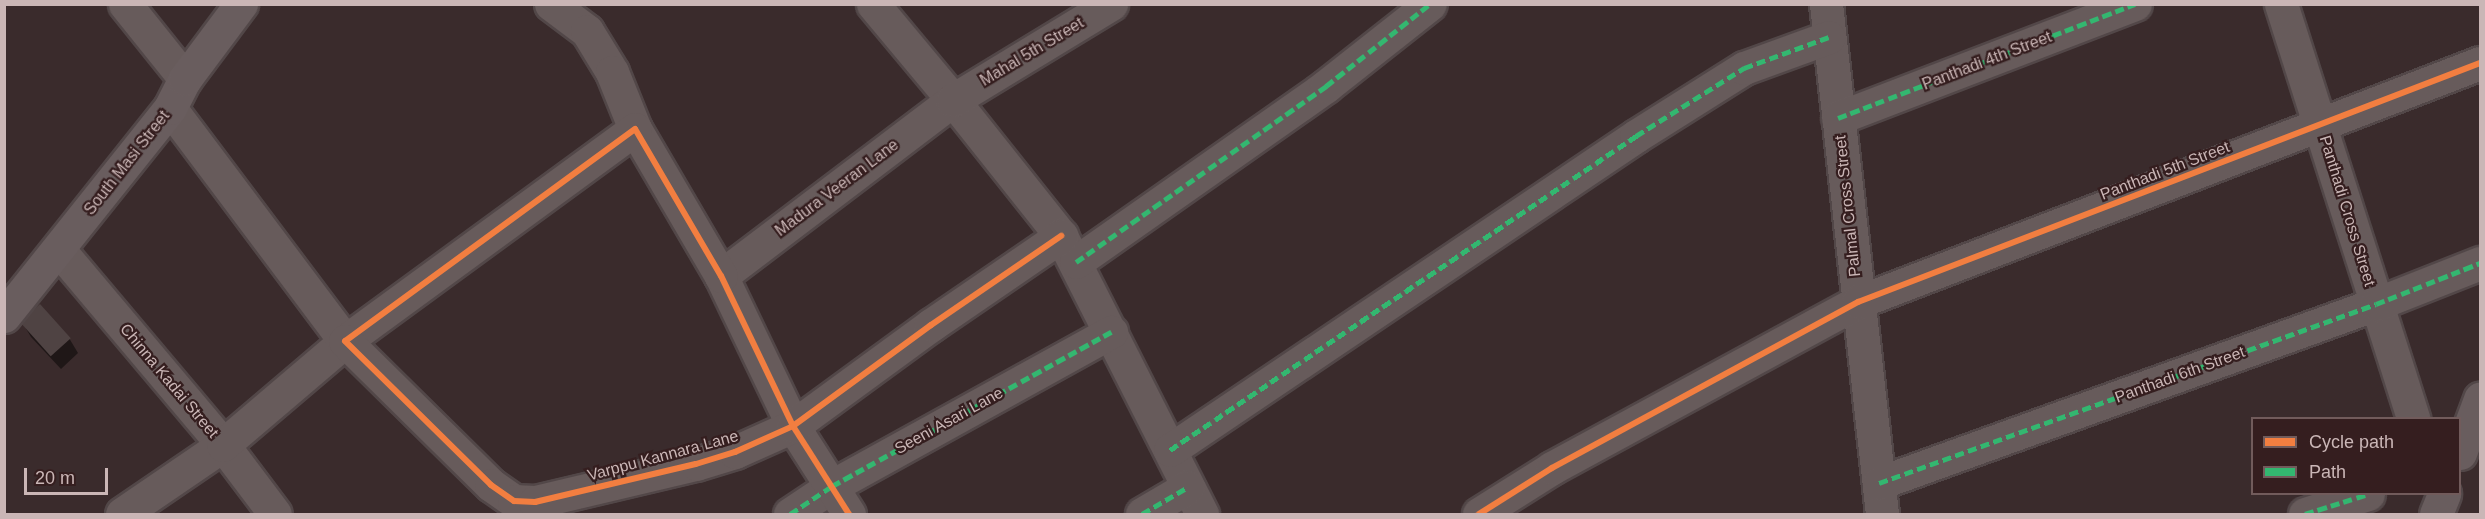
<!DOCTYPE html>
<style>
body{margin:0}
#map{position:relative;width:2485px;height:519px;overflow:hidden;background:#3a2b2c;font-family:Arial,sans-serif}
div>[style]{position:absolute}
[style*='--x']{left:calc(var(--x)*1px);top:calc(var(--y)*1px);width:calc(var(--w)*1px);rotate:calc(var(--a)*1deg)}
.shadow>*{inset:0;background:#0007}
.building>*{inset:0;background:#4f4343;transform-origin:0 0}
.roads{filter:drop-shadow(2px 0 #524748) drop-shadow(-2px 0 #524748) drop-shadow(0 2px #524748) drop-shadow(0 -2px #524748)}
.minor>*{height:33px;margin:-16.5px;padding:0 16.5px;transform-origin:16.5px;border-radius:16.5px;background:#675b5b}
.major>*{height:33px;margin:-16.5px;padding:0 16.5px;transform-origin:16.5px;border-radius:16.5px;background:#695d5e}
.quiet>*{height:4.5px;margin-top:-2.25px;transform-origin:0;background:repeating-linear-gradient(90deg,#33b770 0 9px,transparent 0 13.5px)}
.cycleway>*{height:6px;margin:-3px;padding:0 3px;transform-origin:3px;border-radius:3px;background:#f27e40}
span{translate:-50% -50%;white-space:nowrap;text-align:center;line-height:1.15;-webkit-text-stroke:4.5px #351e1f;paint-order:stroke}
.street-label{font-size:16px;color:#cab6b6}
.frame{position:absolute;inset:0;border:6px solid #cab6b6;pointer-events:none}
.legend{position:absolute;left:2251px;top:417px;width:210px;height:78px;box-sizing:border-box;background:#351e1f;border:2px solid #715b5b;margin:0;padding:8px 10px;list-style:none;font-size:18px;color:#cab6b6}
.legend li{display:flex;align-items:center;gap:12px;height:30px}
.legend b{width:30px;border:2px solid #715b5b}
.scale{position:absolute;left:24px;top:468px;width:84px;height:27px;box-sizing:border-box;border:3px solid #cab6b6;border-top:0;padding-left:8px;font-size:18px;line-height:21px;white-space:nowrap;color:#cab6b6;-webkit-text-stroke:4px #351e1f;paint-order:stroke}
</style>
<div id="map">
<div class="shadow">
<i style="clip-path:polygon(22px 322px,69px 338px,78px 353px,61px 369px,31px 337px)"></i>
</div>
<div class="building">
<i style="left:40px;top:304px;width:46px;height:27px;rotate:48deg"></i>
</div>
<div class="roads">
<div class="minor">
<i style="--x:125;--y:4;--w:96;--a:51.3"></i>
<i style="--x:551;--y:4;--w:45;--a:36.9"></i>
<i style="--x:587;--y:31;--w:48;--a:58.6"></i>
<i style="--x:612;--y:72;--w:61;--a:68"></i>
<i style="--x:873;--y:4;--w:125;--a:50.2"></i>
<i style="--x:953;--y:100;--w:174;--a:51.5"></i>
<i style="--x:1061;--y:236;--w:312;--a:63.1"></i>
<i style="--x:1826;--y:4;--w:513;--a:83.73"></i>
<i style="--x:2281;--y:4;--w:435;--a:72.3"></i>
<i style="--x:1838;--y:118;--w:318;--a:-21"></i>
<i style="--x:59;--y:250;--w:255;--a:49.9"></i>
<i style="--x:223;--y:445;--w:86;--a:53"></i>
<i style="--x:1076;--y:262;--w:306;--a:-35.1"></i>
<i style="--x:1326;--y:86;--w:132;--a:-38.3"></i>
<i style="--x:721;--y:276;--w:291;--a:-37.2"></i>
<i style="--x:953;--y:100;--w:185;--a:-31.3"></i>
<i style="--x:1170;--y:450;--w:562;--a:-33.97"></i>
<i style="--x:1636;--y:136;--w:128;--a:-32.2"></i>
<i style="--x:1744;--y:68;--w:90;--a:-20"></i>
<i style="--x:1879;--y:483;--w:528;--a:-19.81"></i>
<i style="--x:2376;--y:304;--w:112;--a:-21.5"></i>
<i style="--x:122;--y:514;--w:122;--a:-34.3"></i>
<i style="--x:223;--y:445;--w:160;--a:-40.4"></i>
<i style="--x:345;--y:341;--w:291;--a:-126.9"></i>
<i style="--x:790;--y:514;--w:50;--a:-33.7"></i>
<i style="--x:832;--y:486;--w:319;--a:-28.9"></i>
<i style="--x:849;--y:514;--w:104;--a:-122.5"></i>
<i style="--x:793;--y:426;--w:166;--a:-115.6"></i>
<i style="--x:721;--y:276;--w:170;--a:-120.3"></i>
<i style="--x:635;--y:129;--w:359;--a:143.8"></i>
<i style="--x:345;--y:341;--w:205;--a:44.6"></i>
<i style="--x:491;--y:485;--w:28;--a:35"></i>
<i style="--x:514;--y:501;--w:21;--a:3"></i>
<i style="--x:535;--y:502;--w:165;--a:-13.3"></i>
<i style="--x:696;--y:464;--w:41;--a:-17.1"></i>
<i style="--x:735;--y:452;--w:64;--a:-24.1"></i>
<i style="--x:793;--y:426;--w:171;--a:-36.2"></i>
<i style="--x:931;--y:325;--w:158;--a:-34.4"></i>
<i style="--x:1142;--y:514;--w:53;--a:-30.4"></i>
<i style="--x:1479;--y:514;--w:86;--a:-32.2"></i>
<i style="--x:1552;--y:468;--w:348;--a:-28.5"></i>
<i style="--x:1858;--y:302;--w:666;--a:-21.02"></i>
<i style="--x:2305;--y:514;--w:66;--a:-17.6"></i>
</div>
<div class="major">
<i style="--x:4;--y:316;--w:266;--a:-51.4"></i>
<i style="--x:170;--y:108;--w:33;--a:-63"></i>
<i style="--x:185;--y:79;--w:94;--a:-53.3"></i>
<i style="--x:2460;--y:453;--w:58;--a:-69.7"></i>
<i style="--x:2436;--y:514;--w:22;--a:-68"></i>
</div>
</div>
<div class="quiet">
<i style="--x:1838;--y:118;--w:318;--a:-21"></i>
<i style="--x:1076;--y:262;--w:306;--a:-35.1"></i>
<i style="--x:1326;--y:86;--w:132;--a:-38.3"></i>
<i style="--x:1170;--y:450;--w:562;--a:-33.97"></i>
<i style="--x:1636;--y:136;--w:128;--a:-32.2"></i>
<i style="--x:1744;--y:68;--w:90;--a:-20"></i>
<i style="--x:1879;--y:483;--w:528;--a:-19.81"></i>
<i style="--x:2376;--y:304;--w:112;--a:-21.5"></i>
<i style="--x:790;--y:514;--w:50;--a:-33.7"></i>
<i style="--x:832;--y:486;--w:319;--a:-28.9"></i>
<i style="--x:1142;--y:514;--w:53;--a:-30.4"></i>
<i style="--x:2305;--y:514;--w:66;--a:-17.6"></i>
</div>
<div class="cycleway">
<i style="--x:849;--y:514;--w:104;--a:-122.5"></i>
<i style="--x:793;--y:426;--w:166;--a:-115.6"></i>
<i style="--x:721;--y:276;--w:170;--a:-120.3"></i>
<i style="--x:635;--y:129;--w:359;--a:143.8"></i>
<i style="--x:345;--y:341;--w:205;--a:44.6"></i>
<i style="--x:491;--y:485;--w:28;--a:35"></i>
<i style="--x:514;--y:501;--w:21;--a:3"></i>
<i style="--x:535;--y:502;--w:165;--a:-13.3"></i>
<i style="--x:696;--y:464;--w:41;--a:-17.1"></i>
<i style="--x:735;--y:452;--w:64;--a:-24.1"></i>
<i style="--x:793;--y:426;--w:171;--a:-36.2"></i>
<i style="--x:931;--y:325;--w:158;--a:-34.4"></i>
<i style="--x:1479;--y:514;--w:86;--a:-32.2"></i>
<i style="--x:1552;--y:468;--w:348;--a:-28.5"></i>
<i style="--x:1858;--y:302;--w:666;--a:-21.02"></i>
</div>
<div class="street-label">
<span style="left:1032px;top:52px;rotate:-31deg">Mahal 5th Street</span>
<span style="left:1987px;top:61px;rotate:-21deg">Panthadi 4th Street</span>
<span style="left:127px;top:163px;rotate:-52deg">South Masi Street</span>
<span style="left:2165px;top:171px;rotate:-21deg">Panthadi 5th Street</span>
<span style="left:837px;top:188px;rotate:-37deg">Madura Veeran Lane</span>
<span style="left:1848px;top:206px;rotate:-96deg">Palmal Cross Street</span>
<span style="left:2347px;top:211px;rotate:73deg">Panthadi Cross Street</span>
<span style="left:2180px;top:375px;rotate:-20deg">Panthadi 6th Street</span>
<span style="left:169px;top:381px;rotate:50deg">Chinna Kadai Street</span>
<span style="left:949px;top:421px;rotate:-29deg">Seeni Asari Lane</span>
<span style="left:663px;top:456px;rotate:-15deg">Varppu Kannara Lane</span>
</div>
<div class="frame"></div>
<ul class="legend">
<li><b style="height:8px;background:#f27e40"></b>Cycle path</li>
<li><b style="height:8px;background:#33b770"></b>Path</li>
</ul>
<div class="scale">20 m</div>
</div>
